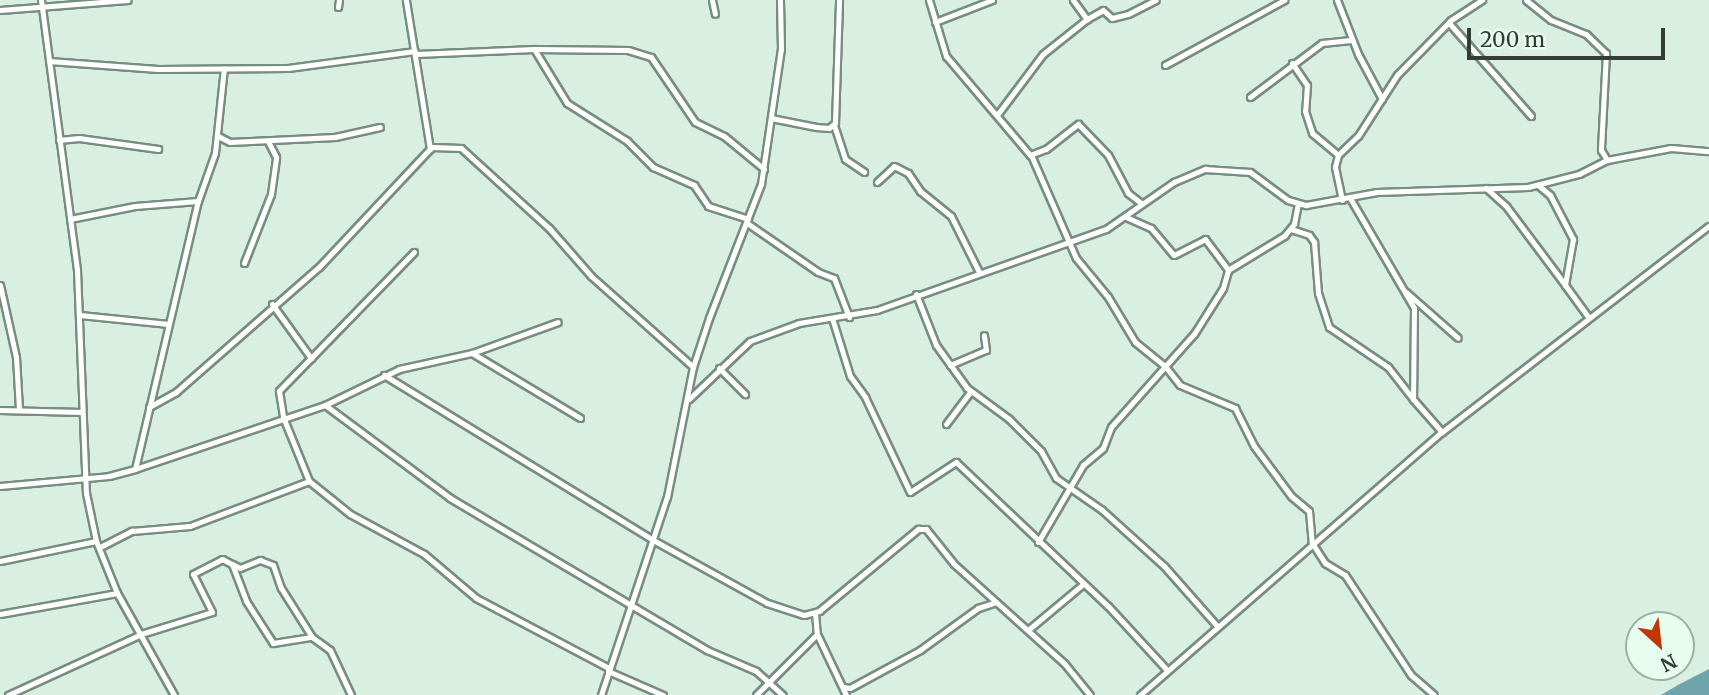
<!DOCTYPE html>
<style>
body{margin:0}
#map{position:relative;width:1709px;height:695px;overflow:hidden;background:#d8efe2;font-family:Merriweather,serif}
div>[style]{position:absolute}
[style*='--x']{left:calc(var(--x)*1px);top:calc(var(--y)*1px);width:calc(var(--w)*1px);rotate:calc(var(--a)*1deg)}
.water>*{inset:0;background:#70a4ad}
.roads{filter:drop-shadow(2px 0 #788d81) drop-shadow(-2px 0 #788d81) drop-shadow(0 2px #788d81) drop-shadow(0 -2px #788d81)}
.street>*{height:5px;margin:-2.5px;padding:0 2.5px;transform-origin:2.5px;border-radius:2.5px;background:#fff}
span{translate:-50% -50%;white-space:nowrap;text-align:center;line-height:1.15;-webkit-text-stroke:5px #e6fdef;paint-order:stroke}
.north{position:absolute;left:1625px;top:611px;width:70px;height:70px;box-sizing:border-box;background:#e6fdef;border:2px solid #9eb0a5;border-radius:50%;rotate:153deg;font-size:19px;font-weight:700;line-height:28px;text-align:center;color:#333c36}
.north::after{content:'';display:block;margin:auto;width:24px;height:32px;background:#bf3704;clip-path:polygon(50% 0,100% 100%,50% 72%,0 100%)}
.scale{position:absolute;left:1467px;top:28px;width:198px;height:32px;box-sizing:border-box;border:4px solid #333c36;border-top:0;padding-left:9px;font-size:21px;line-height:24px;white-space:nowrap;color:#333c36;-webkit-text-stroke:5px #e6fdef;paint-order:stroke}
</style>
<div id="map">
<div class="water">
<i style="clip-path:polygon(1709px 669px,1709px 695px,1661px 695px,1678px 685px)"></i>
</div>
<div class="roads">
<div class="street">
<i style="--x:41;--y:0;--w:272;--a:82.4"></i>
<i style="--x:77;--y:270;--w:223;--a:87.7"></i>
<i style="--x:86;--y:493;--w:49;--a:78.2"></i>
<i style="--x:96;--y:541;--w:56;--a:68"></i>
<i style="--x:117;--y:593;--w:117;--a:60.8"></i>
<i style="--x:712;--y:0;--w:14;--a:78"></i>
<i style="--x:929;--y:0;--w:59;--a:73.1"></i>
<i style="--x:946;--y:56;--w:130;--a:49.7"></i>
<i style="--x:1030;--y:155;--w:17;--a:-21"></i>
<i style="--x:1046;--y:149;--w:41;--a:-38"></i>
<i style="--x:1078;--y:124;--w:43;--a:45.9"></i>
<i style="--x:1108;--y:155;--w:43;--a:62.2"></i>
<i style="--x:1128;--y:193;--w:18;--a:38"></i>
<i style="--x:1073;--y:0;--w:24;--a:54"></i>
<i style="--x:1087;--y:19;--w:18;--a:-29"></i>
<i style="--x:1103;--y:10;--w:12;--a:42"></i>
<i style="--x:1112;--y:18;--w:16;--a:-14"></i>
<i style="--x:1128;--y:14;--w:31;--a:-27"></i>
<i style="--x:1337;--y:0;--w:58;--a:68.7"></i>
<i style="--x:1358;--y:54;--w:51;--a:61.9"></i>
<i style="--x:1526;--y:0;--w:32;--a:39"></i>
<i style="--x:1551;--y:20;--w:38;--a:22"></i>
<i style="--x:1586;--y:34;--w:28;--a:44"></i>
<i style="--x:1606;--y:53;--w:97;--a:93"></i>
<i style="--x:1601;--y:150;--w:12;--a:59"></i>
<i style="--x:338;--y:7;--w:7;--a:-82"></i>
<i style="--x:0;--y:10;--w:128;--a:-4.5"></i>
<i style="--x:935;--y:22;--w:61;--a:-21.1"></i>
<i style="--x:1449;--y:23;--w:124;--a:48.6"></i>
<i style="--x:534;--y:49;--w:94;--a:0.6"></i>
<i style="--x:628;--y:50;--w:24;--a:17"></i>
<i style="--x:651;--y:57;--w:78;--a:55.9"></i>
<i style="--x:695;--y:122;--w:32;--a:26"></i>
<i style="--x:724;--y:136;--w:52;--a:39.5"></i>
<i style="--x:416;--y:54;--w:118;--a:-2.4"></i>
<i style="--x:534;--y:49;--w:63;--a:58.6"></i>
<i style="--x:567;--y:103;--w:71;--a:32.3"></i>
<i style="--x:627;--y:141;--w:37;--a:45"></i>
<i style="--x:653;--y:167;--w:45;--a:23.7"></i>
<i style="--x:694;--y:185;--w:25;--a:56"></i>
<i style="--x:708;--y:206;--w:42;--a:18"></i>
<i style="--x:49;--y:61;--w:109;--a:4.2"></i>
<i style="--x:158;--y:69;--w:130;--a:-0.4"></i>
<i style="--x:288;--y:68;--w:128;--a:-7.6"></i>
<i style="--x:1292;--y:63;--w:27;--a:56"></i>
<i style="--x:1307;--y:85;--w:26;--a:94"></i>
<i style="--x:1305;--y:111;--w:23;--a:72"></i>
<i style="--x:1312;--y:133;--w:34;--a:40"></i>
<i style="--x:1165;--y:65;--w:136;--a:-28.6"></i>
<i style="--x:1250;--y:97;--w:90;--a:-36.9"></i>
<i style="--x:1322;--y:43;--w:29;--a:-6"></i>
<i style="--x:997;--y:115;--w:76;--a:-53"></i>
<i style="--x:1043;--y:54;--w:56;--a:-38.5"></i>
<i style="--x:771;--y:118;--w:46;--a:11.3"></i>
<i style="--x:816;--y:127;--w:13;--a:4"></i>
<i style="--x:829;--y:128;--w:8;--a:-40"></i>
<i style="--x:835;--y:123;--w:123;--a:-88.1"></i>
<i style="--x:834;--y:125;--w:36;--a:72"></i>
<i style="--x:845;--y:159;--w:23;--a:34"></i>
<i style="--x:218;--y:136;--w:13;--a:27"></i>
<i style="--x:230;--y:142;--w:105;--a:-2.7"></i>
<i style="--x:335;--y:137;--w:46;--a:-12.5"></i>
<i style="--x:59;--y:140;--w:20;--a:-6"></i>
<i style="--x:79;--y:138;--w:80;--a:7.9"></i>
<i style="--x:432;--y:147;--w:29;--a:2"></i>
<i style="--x:461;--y:148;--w:119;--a:42.3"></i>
<i style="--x:549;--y:228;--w:64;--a:48.8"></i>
<i style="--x:591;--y:276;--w:137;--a:41.7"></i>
<i style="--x:1031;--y:155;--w:112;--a:66.4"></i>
<i style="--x:1076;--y:258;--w:50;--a:50.6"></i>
<i style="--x:1108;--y:297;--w:52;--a:59"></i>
<i style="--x:1135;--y:342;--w:38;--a:39"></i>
<i style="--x:1165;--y:366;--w:24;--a:52"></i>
<i style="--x:1180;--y:385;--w:60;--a:22.7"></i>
<i style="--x:1235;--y:408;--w:42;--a:63.4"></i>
<i style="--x:1254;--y:446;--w:62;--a:53.5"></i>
<i style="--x:1291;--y:496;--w:23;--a:40"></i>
<i style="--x:1309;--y:511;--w:32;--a:85"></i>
<i style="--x:1312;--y:543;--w:24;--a:57"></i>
<i style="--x:1325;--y:563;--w:23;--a:31"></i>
<i style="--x:1345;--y:575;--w:120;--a:56.6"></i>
<i style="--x:1411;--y:675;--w:30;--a:41"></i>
<i style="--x:877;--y:182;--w:23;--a:-43"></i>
<i style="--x:894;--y:166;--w:16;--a:27"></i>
<i style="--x:908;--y:173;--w:22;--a:56"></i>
<i style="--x:920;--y:191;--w:40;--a:39"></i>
<i style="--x:951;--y:216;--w:63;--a:63.4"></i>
<i style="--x:1538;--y:185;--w:16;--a:40"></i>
<i style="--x:1550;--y:195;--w:50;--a:62.4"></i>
<i style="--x:1573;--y:239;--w:47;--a:99.9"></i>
<i style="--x:1565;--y:285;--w:39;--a:54"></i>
<i style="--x:1486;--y:188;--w:27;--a:42"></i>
<i style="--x:1506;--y:206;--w:99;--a:53.2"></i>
<i style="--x:1350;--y:198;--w:127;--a:59.8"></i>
<i style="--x:1414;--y:308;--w:91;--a:90.6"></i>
<i style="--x:1413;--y:399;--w:44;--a:48.7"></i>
<i style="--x:1342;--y:200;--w:34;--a:-102"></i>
<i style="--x:1335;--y:167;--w:12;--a:-76"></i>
<i style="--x:1338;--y:155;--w:28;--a:-44"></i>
<i style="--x:1358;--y:136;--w:72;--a:-57.4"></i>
<i style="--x:1397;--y:75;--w:77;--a:-45.5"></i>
<i style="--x:1451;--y:20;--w:37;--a:-33"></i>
<i style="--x:1126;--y:217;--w:27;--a:24"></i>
<i style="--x:1151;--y:228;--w:35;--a:50"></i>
<i style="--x:1174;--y:255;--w:35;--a:-27"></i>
<i style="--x:1205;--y:239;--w:39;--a:53"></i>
<i style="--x:1228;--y:270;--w:66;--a:-31.3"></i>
<i style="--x:1284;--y:236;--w:16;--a:-50"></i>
<i style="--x:1294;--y:224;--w:20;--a:-79"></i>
<i style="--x:70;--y:219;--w:66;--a:-11.3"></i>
<i style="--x:135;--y:206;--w:63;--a:-4.5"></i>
<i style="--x:747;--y:223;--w:86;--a:34.6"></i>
<i style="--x:818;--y:272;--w:17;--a:21"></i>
<i style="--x:834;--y:278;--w:42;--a:69"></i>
<i style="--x:1291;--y:229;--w:19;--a:18"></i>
<i style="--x:1309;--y:235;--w:9;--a:54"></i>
<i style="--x:1314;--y:242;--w:51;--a:85.5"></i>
<i style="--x:1318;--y:293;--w:36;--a:72"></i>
<i style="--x:1329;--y:327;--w:71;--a:34.1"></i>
<i style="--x:1388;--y:367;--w:41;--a:52"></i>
<i style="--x:414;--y:252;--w:194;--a:134.2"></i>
<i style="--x:279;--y:391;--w:26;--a:81"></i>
<i style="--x:283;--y:417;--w:69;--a:67.9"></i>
<i style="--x:309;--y:481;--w:53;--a:38.8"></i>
<i style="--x:350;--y:514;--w:84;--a:28.4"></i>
<i style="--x:424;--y:554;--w:68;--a:40.2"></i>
<i style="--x:476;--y:598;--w:150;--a:27.8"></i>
<i style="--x:244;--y:263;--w:74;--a:-68.6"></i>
<i style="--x:271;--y:194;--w:37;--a:-82"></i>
<i style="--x:276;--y:157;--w:18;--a:-117"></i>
<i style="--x:0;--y:285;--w:74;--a:77.5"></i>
<i style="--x:16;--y:357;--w:52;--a:86.7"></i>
<i style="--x:1406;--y:292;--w:69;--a:41.5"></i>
<i style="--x:916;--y:294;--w:55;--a:68.6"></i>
<i style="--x:936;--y:345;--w:53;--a:54.2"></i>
<i style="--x:967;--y:388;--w:52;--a:36.4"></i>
<i style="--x:1009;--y:419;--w:45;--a:45"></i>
<i style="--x:1041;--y:451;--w:31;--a:61"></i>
<i style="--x:1056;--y:478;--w:56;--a:34.8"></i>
<i style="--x:1102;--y:510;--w:84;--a:42.1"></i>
<i style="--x:1164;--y:566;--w:80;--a:48.5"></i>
<i style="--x:272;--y:304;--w:67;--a:54.2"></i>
<i style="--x:80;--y:315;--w:89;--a:5.8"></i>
<i style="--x:832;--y:318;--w:61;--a:72.8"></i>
<i style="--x:850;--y:376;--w:26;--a:54"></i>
<i style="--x:865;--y:397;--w:105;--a:64.7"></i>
<i style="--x:910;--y:492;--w:55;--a:-33.1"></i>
<i style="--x:956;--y:462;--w:209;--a:43.5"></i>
<i style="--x:1108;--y:606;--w:87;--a:47.3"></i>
<i style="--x:472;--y:353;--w:91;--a:-19.8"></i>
<i style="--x:950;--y:365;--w:39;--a:-23"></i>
<i style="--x:986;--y:350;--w:15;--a:-98"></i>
<i style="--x:719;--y:368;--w:37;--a:45"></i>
<i style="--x:384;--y:375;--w:316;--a:31.5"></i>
<i style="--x:653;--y:540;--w:130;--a:28.9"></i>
<i style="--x:767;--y:603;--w:39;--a:18"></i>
<i style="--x:804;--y:615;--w:16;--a:-15"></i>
<i style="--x:819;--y:611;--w:129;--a:-39.6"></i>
<i style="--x:918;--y:529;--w:8;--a:0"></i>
<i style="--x:926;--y:529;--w:45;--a:51.3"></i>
<i style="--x:954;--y:564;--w:148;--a:42"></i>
<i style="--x:1064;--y:663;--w:41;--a:50.9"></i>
<i style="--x:689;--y:399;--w:84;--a:-43.6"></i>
<i style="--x:750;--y:341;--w:52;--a:-20.2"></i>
<i style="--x:799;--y:323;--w:79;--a:-9.5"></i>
<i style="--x:877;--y:310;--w:243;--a:-19.5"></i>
<i style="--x:1106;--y:229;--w:83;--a:-34.7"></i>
<i style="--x:1174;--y:182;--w:34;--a:-23"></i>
<i style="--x:1205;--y:169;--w:45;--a:3.8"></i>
<i style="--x:1250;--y:172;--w:47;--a:36.4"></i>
<i style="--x:1288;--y:200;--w:19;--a:16"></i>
<i style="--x:1306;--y:205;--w:72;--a:-10.4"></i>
<i style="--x:1377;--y:192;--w:151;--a:-1.9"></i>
<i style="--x:1528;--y:187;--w:53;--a:-14.3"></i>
<i style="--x:1579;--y:174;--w:31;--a:-27"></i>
<i style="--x:1607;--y:160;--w:65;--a:-10.6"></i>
<i style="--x:1671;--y:148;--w:38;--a:5"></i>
<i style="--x:325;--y:405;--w:156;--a:36.6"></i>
<i style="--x:450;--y:498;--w:299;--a:30.6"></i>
<i style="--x:707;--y:650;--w:53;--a:23.2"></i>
<i style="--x:756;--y:671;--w:36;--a:42"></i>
<i style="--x:149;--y:407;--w:31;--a:-29"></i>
<i style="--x:176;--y:392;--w:190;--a:-41.2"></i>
<i style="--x:319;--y:267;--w:162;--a:-46.8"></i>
<i style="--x:430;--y:149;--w:151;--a:-99.2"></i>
<i style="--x:0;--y:410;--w:82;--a:1.4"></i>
<i style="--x:946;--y:424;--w:41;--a:-52.9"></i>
<i style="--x:135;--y:469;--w:275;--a:-76.8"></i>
<i style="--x:198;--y:201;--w:51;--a:-70.5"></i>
<i style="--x:215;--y:153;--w:85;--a:-84"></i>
<i style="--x:0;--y:486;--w:109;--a:-5.2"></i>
<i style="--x:109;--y:476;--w:27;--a:-15"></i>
<i style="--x:135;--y:469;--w:200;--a:-18.6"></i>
<i style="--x:325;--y:405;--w:82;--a:-25.9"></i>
<i style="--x:399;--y:369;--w:75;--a:-12.4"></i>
<i style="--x:472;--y:353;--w:126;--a:31"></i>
<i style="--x:1038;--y:542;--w:89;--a:-59.7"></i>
<i style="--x:1083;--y:465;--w:26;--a:-40"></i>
<i style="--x:1103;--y:448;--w:22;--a:-69"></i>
<i style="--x:1111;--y:427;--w:125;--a:-48.3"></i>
<i style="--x:1194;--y:334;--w:54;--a:-57.8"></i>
<i style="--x:1223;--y:288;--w:19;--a:-74"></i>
<i style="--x:102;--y:546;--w:34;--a:-27"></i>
<i style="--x:132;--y:531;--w:58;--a:-4.9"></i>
<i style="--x:190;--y:526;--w:127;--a:-20.7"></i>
<i style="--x:0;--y:561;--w:98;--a:-11.8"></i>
<i style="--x:232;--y:564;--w:9;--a:27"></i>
<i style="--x:240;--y:568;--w:22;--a:-22"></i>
<i style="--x:260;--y:560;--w:14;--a:21"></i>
<i style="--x:273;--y:565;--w:24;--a:71"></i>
<i style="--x:281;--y:588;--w:58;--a:57.7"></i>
<i style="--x:815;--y:613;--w:21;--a:85"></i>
<i style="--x:817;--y:634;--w:68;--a:64.6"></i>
<i style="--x:0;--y:614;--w:119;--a:-10.2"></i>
<i style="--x:1028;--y:630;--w:70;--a:-39.8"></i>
<i style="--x:608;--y:671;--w:60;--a:23.6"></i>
<i style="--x:843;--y:687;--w:7;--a:8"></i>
<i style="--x:850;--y:688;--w:80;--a:-28.5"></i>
<i style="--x:920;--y:650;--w:72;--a:-35.9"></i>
<i style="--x:978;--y:608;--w:19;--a:-18"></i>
<i style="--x:8;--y:695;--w:146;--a:-24.6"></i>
<i style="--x:141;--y:634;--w:74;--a:-17.2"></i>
<i style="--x:212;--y:612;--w:42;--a:-116.6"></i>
<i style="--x:193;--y:574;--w:33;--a:-27"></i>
<i style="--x:222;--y:559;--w:11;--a:27"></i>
<i style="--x:232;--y:564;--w:40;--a:69"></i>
<i style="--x:246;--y:601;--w:50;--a:57.3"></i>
<i style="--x:273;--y:643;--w:39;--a:-9"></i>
<i style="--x:312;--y:637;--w:22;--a:36"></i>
<i style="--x:330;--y:650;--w:50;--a:65"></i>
<i style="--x:601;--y:695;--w:209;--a:-71.6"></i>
<i style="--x:667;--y:497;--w:133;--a:-78.7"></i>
<i style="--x:693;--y:367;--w:52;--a:-71.9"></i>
<i style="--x:709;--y:318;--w:144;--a:-68.8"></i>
<i style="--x:761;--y:184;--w:136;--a:-81.6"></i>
<i style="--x:781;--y:49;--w:49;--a:-91.2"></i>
<i style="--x:756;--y:695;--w:86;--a:-45"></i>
<i style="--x:1140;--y:695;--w:400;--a:-41.1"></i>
<i style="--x:1442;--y:432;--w:337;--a:-37.7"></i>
</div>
</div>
<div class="north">N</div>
<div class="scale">200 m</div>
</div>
